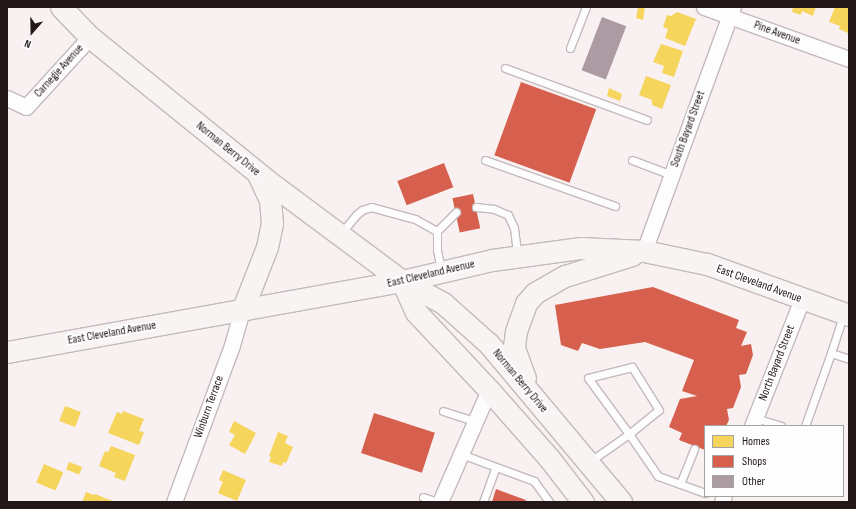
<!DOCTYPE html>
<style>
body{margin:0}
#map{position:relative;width:856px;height:509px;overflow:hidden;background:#f8f0f1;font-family:"Sofia Sans Condensed",sans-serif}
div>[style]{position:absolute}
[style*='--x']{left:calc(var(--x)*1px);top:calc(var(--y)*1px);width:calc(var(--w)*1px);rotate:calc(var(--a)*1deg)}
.homes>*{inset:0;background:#f6d55c;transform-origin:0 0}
.shops>*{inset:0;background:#d6604d;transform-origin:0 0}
.building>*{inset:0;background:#ad9ba4;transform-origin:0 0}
.roads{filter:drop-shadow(1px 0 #c4babb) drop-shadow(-1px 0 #c4babb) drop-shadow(0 1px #c4babb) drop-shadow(0 -1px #c4babb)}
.service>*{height:7px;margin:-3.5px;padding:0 3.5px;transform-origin:3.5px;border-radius:3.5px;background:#fefdfd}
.minor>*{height:15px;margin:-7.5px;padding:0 7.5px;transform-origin:7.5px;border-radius:7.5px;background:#fefdfd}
.secondary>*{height:21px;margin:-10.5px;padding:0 10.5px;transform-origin:10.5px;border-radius:10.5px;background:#f9f4f4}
span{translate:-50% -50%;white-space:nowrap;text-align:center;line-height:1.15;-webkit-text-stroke:4px #fefefe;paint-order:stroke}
.street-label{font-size:12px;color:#231718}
.frame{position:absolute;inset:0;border:8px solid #231718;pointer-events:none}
.legend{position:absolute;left:704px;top:425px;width:140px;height:72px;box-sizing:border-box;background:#fefefe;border:1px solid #a6a2a2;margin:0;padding:5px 7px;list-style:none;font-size:12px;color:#231718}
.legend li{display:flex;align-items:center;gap:8px;height:20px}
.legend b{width:20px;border:1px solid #a6a2a2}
.north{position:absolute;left:12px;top:12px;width:40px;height:40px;-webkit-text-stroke:3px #fefefe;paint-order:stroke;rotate:200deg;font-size:11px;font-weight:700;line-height:16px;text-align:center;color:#231718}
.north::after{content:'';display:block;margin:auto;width:14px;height:18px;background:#231718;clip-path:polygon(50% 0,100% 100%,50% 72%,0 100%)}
</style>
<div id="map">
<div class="homes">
<i style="clip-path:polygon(638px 7px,645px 7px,643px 20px,636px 18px)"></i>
<i style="clip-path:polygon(793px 7px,816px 7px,813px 16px,802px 11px,801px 15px,792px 12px)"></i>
<i style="clip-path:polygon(835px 7px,849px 7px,848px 33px,839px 29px,840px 26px,829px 22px)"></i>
<i style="clip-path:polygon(677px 12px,696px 19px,685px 46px,665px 38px,668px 29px,663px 27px,667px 15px,671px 16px)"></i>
<i style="clip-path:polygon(661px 44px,683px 51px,674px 77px,662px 73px,664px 66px,653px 62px)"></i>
<i style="clip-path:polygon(646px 76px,671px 85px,662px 109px,652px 105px,652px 100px,639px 95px)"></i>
<i style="clip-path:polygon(609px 88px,622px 94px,620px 101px,607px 96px)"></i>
<i style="left:65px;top:406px;width:17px;height:16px;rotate:21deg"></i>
<i style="clip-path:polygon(123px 411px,144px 419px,139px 431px,144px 432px,139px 445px,108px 433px,117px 412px,122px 414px)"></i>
<i style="clip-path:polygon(234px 421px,256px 433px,245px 454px,229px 445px,235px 435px,229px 432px)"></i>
<i style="clip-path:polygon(278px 432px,288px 436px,285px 443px,293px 447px,286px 463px,283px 462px,282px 466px,269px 462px,271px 457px,269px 456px)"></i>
<i style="clip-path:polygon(111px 446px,135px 455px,125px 481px,114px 477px,116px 473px,99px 466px,105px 451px,108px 452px)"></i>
<i style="left:69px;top:462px;width:14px;height:8px;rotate:21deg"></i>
<i style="left:44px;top:464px;width:21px;height:20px;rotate:23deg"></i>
<i style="clip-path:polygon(223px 470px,246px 480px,237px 501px,218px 493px,223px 482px,219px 480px)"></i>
<i style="clip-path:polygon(86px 492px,94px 495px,95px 494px,115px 502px,82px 502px)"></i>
</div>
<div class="shops">
<i style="left:521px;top:82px;width:80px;height:78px;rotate:20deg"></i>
<i style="left:444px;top:163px;width:26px;height:50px;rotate:69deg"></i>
<i style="left:473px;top:194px;width:35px;height:21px;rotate:78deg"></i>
<i style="clip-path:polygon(653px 287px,739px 320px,736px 328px,747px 332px,741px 346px,751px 344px,753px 355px,746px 374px,739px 375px,741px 387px,733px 408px,727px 409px,729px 420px,726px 426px,705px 426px,705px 450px,679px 440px,682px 433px,669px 427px,680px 399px,697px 396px,682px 391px,694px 360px,645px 342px,600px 349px,582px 343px,578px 351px,561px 345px,555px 305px)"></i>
<i style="left:374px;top:413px;width:64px;height:42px;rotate:18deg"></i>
<i style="clip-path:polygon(496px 489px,526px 500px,525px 502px,492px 502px)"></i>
</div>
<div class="building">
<i style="left:602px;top:17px;width:26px;height:57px;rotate:21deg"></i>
</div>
<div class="roads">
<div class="service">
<i style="--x:570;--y:48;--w:44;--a:-68.7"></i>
<i style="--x:505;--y:68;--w:151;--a:20.1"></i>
<i style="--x:485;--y:160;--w:138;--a:19.5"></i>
<i style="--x:632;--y:160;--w:43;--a:20.6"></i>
<i style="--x:476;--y:207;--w:18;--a:6"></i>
<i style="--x:494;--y:209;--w:15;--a:23"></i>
<i style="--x:508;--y:215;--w:14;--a:65"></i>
<i style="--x:514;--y:228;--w:26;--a:83"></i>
<i style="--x:341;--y:233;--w:23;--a:-50"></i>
<i style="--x:356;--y:215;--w:8;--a:-40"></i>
<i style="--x:362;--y:210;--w:9;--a:-18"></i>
<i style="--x:371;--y:207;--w:46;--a:15.3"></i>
<i style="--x:415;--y:219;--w:25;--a:29"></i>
<i style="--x:441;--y:269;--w:19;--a:-102"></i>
<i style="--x:437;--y:250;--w:19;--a:-90"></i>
<i style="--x:437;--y:231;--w:27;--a:-45"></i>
<i style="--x:843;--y:316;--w:39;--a:108"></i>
<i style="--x:831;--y:353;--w:19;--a:18"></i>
<i style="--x:443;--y:411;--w:33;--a:18"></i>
<i style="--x:755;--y:418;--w:27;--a:17"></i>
<i style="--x:805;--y:426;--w:77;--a:-70.4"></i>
<i style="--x:461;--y:454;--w:78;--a:20.3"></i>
<i style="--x:534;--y:481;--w:26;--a:54"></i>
<i style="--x:589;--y:462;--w:49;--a:-35"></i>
<i style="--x:629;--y:434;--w:38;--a:-39"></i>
<i style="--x:659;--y:410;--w:51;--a:-122.1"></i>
<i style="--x:632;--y:367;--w:45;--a:166"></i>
<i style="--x:588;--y:378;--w:69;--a:53.8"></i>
<i style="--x:629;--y:434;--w:51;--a:55.4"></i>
<i style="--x:658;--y:476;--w:50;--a:19.9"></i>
<i style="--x:680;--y:484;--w:38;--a:-68"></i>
<i style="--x:423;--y:497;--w:15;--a:20"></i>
<i style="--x:483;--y:502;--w:37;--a:-70"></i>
</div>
<div class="minor">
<i style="--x:704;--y:7;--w:154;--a:19.7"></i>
<i style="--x:7;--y:98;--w:21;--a:25"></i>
<i style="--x:26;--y:107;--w:95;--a:-47.6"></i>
<i style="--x:644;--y:251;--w:260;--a:-70"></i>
<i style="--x:752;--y:426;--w:136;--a:-68.5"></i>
<i style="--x:174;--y:502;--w:167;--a:-69.7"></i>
<i style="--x:232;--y:345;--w:35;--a:-74"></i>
<i style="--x:440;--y:502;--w:122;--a:-66.4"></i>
<i style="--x:722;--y:502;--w:6;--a:-72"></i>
</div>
<div class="secondary">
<i style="--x:61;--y:7;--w:42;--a:46"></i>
<i style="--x:90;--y:37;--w:230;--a:39"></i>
<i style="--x:269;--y:182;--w:166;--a:36.7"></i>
<i style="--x:402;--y:281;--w:47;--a:28.2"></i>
<i style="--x:443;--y:303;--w:62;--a:41.7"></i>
<i style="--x:489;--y:344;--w:206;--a:50.1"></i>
<i style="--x:402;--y:281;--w:34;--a:66"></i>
<i style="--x:416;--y:312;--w:107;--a:46.9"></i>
<i style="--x:489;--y:390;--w:91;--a:48.6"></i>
<i style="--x:549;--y:458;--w:56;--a:52.3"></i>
<i style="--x:242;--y:311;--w:69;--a:-68.7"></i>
<i style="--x:267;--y:247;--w:25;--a:-78"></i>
<i style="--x:272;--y:223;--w:23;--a:-95"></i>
<i style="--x:270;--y:200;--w:29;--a:-115"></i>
<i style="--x:7;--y:352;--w:401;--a:-10.2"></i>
<i style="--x:402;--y:281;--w:92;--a:-13.1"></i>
<i style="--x:492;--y:260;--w:90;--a:-7.7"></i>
<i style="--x:581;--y:248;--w:63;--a:2.7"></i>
<i style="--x:644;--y:251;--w:64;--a:11.7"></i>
<i style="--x:707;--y:264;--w:151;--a:19.8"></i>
<i style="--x:525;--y:378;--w:33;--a:-110"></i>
<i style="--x:514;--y:347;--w:16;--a:-83"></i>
<i style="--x:516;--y:331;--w:30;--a:-70"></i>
<i style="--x:526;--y:303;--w:13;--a:-48"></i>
<i style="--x:535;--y:293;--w:34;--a:-30"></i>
<i style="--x:565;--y:276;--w:70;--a:-17.4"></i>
</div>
</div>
<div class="street-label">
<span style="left:777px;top:33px;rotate:20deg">Pine Avenue</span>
<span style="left:59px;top:71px;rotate:-48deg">Carnegie Avenue</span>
<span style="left:688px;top:129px;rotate:-70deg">South Bayard Street</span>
<span style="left:228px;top:149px;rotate:39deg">Norman Berry Drive</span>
<span style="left:431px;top:274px;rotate:-13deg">East Cleveland Avenue</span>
<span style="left:759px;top:284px;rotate:20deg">East Cleveland Avenue</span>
<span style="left:112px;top:333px;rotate:-10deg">East Cleveland Avenue</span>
<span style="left:777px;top:363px;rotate:-69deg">North Bayard Street</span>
<span style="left:520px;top:381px;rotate:50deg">Norman Berry Drive</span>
<span style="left:209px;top:407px;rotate:-70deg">Winburn Terrace</span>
</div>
<div class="frame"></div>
<ul class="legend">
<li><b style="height:11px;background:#f6d55c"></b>Homes</li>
<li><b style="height:11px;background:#d6604d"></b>Shops</li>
<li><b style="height:11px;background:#ad9ba4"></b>Other</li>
</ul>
<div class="north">N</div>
</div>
